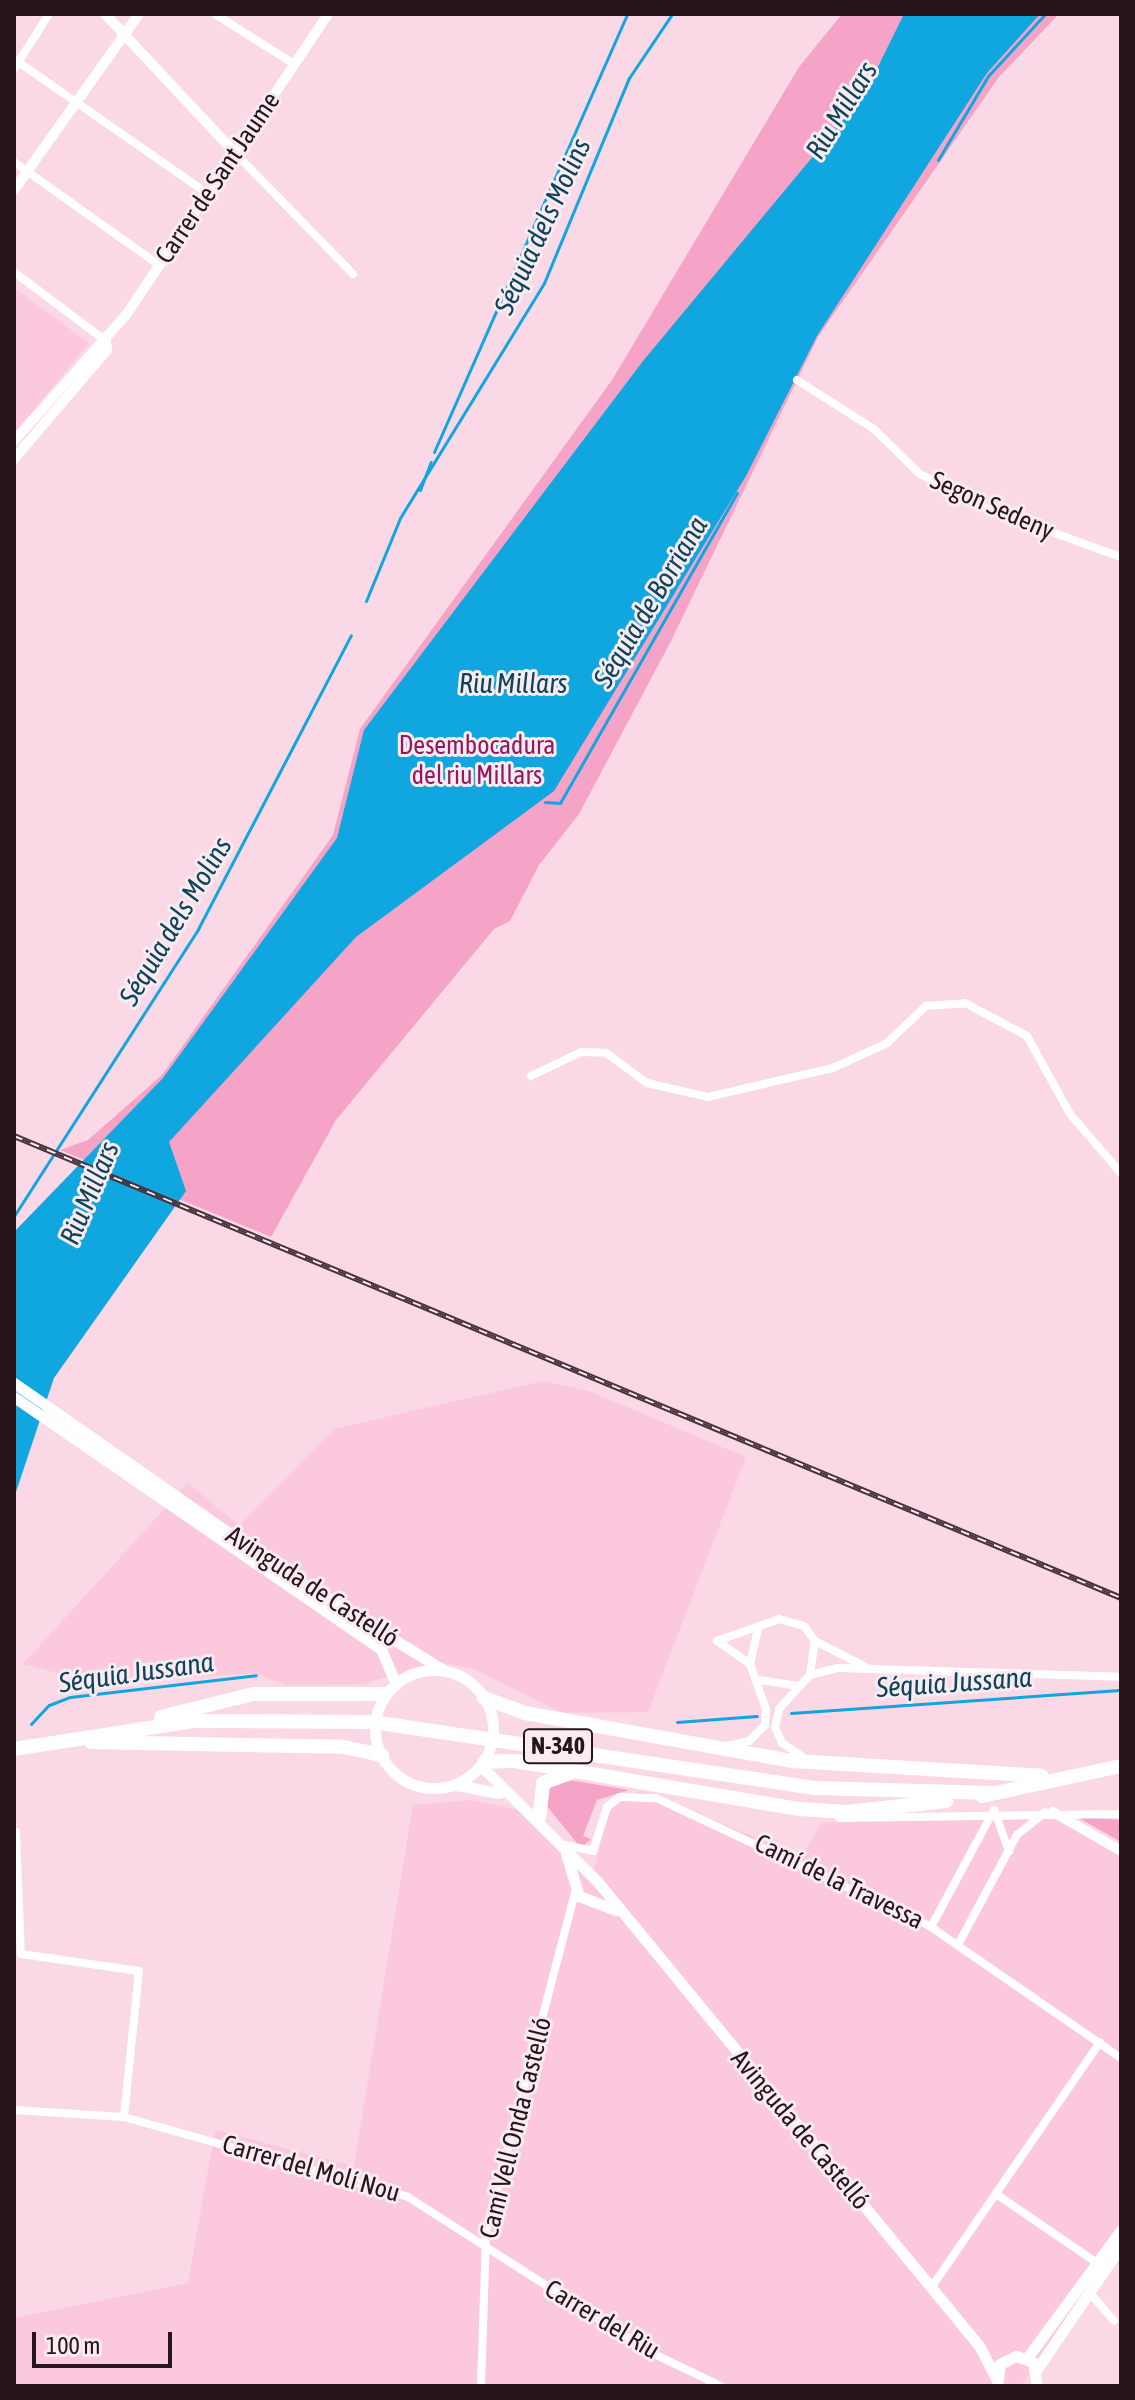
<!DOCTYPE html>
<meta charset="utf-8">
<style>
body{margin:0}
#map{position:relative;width:1135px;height:2400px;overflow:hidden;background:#fbd8e6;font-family:"Asap Condensed",sans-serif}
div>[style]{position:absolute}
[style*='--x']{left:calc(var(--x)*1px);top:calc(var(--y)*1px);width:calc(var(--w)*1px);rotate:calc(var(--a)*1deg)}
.built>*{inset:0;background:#fcc8dd}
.green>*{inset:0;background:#f5a4c7}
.water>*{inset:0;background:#10a6df}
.stream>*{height:3px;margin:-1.5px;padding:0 1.5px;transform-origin:1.5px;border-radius:1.5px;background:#10a6df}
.minor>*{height:8px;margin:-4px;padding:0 4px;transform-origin:4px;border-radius:4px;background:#fff}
.tertiary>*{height:10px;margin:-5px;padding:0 5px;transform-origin:5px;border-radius:5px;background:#fff}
.secondary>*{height:11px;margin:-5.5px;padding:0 5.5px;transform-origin:5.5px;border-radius:5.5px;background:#fff}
.secondary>.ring{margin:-5.5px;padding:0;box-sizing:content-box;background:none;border:11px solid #fff;border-radius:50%}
.trunk>*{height:14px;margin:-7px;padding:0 7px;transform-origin:7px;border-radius:7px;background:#fff}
.rail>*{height:6px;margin-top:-3px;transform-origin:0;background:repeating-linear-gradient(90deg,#f8ecf1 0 9px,#48323b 0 18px);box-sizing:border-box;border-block:2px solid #48323b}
span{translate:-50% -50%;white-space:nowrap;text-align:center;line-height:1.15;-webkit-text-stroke:6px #f8ecf1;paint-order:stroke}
.shield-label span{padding:2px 6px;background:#f8ecf1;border:2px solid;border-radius:6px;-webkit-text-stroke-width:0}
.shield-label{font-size:24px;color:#28141d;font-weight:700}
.street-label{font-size:26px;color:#28141d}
.park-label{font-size:26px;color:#93185d}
.water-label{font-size:28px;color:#0d435b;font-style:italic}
.frame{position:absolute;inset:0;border:16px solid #28141d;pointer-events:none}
.scale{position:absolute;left:32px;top:2332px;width:140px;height:36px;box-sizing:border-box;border:4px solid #28141d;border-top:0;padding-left:10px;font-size:24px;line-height:28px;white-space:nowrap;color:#28141d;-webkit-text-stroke:6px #f8ecf1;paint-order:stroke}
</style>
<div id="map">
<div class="built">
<i style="clip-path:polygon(14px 288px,89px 343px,14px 434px)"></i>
<i style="clip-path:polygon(543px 1381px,589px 1391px,746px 1457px,648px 1712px,563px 1713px,471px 1668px,436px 1662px,363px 1684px,287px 1685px,254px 1673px,96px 1683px,23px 1664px,188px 1483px,239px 1526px,334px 1429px)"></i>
<i style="clip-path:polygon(640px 1791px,802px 1856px,822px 1822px,997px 1814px,1063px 1820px,1121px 1854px,1121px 2234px,1021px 2386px,14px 2386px,14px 2318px,188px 2283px,215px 2130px,354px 2166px,413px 1805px,471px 1800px,524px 1811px,594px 1871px,609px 1808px)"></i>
</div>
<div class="green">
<i style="clip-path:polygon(842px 14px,1059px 14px,999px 77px,818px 337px,671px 641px,579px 814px,539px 865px,510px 921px,494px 929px,336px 1120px,271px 1237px,60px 1150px,88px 1140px,162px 1075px,333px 835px,360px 729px,612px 380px,799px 67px)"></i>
<i style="clip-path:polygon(569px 1780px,629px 1790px,597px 1800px,583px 1836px,591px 1839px,581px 1848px,546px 1805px,550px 1785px)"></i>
<i style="clip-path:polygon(1077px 1817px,1121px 1820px,1121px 1842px)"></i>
</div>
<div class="water">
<i style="clip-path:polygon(904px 14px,1040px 14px,987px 73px,817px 336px,746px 476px,554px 791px,356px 937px,169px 1142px,186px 1191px,54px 1378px,14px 1498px,14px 1232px,163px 1078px,337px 838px,364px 730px,643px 361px,864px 95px)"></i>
</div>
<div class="stream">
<i style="--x:938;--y:160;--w:98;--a:-59.2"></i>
<i style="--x:988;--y:76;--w:84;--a:-47.4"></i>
<i style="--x:434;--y:452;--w:479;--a:-66.2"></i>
<i style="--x:420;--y:490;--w:30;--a:-69"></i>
<i style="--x:366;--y:601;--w:90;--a:-67.7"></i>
<i style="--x:400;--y:518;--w:276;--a:-58.5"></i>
<i style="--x:544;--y:283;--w:222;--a:-67.5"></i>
<i style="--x:629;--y:78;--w:77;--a:-56.1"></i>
<i style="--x:545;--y:802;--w:15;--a:4"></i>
<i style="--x:560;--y:803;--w:357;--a:-60.3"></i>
<i style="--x:14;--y:1216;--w:341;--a:-57.3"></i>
<i style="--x:198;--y:929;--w:331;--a:-62.5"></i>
<i style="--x:791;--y:1713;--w:329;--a:-4"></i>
<i style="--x:677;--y:1722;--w:80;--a:-4.3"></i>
<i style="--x:31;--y:1724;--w:26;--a:-47"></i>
<i style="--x:49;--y:1705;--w:22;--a:-21"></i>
<i style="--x:70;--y:1697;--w:187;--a:-6.7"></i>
</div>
<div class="minor">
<i style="--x:215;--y:14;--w:93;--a:32.3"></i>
<i style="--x:14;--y:59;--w:235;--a:34.8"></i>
<i style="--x:14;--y:69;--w:65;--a:-57.5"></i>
<i style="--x:235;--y:153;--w:169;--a:45.7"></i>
<i style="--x:14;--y:162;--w:178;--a:35.4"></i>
<i style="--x:14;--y:272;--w:115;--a:36.9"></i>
<i style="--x:797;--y:380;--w:91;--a:32.5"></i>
<i style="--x:874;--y:429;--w:64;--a:44.4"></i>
<i style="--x:920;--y:474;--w:63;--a:28.6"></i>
<i style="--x:975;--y:504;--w:155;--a:20"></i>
<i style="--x:531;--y:1076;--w:55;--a:-25.6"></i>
<i style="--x:581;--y:1052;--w:25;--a:2"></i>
<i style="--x:606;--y:1053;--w:51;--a:36.2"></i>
<i style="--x:647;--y:1083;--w:63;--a:12.9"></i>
<i style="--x:708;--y:1097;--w:128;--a:-13.1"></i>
<i style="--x:833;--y:1068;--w:60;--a:-24.8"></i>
<i style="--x:887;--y:1043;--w:54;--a:-43.5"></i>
<i style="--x:926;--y:1006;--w:39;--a:-4"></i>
<i style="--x:965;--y:1003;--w:70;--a:28"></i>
<i style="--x:1027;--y:1036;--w:89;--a:61.1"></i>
<i style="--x:1070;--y:1114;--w:78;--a:49.2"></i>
<i style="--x:717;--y:1641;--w:40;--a:34.9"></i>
<i style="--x:750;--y:1664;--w:48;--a:70.4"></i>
<i style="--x:766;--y:1709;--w:16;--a:94"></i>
<i style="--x:765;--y:1725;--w:23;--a:135"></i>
<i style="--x:749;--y:1741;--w:25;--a:168"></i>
<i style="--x:717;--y:1641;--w:66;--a:-19.5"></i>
<i style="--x:779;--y:1619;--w:26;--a:16"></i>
<i style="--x:804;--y:1626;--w:19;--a:54"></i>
<i style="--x:815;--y:1641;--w:57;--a:27"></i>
<i style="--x:750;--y:1664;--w:35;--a:-77"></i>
<i style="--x:810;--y:1675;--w:34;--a:-82"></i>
<i style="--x:760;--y:1680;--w:36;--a:9"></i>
<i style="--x:803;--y:1757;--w:25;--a:-146"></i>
<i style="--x:782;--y:1743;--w:17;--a:-114"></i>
<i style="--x:775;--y:1727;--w:18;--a:-77"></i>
<i style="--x:779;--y:1709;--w:46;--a:-47.6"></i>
<i style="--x:810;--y:1675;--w:30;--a:-14"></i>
<i style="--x:839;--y:1668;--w:282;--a:1.8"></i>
<i style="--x:839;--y:1818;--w:282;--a:-0.8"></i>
<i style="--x:16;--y:1832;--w:122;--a:87.7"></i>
<i style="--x:21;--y:1954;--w:119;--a:8.2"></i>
<i style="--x:139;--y:1971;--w:147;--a:95.9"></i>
<i style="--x:565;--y:1845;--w:29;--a:12"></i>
<i style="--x:593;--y:1851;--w:46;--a:-72.3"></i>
<i style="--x:607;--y:1807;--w:16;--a:-38"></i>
<i style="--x:620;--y:1797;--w:36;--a:2"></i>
<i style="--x:656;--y:1798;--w:304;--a:25.1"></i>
<i style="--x:931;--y:1927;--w:231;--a:34.6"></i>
<i style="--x:931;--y:1927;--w:133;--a:-61.7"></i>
<i style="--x:994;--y:1810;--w:44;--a:69.9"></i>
<i style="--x:959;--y:1943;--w:123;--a:-61.8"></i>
<i style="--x:1017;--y:1835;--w:36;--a:-39"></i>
<i style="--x:14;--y:2110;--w:110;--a:3.6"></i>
<i style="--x:124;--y:2117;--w:295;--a:15.7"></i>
<i style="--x:408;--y:2197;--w:290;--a:32.6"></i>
<i style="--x:652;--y:2353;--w:76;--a:25.6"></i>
<i style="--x:996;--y:2194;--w:122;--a:34.3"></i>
<i style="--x:931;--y:2288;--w:298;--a:-55.5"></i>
<i style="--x:1089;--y:2292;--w:38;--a:49"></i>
<i style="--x:481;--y:2386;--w:154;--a:-88.1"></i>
<i style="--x:486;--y:2232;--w:355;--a:-75.3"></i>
</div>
<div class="tertiary">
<i style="--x:105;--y:14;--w:190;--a:46.9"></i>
<i style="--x:14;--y:190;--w:216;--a:-54.6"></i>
<i style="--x:14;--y:441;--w:169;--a:-48.4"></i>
<i style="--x:126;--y:315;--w:362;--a:-56.1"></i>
<i style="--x:14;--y:459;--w:143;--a:-49.5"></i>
<i style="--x:107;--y:350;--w:9;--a:-96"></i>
<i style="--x:1053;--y:1812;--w:78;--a:29.8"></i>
</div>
<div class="secondary">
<i style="--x:14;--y:1383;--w:334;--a:34.9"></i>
<i style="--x:288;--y:1574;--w:185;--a:31.7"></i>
<i style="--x:14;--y:1397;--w:445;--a:34.5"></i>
<i style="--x:381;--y:1649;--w:36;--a:67"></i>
<i class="ring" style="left:375px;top:1670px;width:107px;height:107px"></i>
<i style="--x:481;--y:1766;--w:163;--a:44.8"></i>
<i style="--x:597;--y:1881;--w:603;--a:50.58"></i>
<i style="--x:980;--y:2347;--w:34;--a:63"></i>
<i style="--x:456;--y:1785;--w:44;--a:10.5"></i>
<i style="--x:566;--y:1854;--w:44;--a:72.8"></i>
<i style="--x:579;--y:1896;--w:40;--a:21"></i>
<i style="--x:1027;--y:2358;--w:159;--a:-53.7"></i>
<i style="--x:1037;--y:2369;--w:149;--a:-55.7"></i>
<i style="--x:997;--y:2386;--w:22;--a:-82"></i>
<i style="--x:1000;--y:2364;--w:18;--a:-27"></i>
<i style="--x:1016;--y:2356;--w:18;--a:19"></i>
<i style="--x:1033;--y:2362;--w:24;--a:81"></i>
</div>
<div class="trunk">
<i style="--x:484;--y:1698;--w:44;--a:20.1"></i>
<i style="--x:525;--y:1713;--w:272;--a:10.2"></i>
<i style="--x:793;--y:1761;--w:249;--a:3.4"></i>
<i style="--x:161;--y:1717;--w:95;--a:-14"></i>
<i style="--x:253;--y:1694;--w:132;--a:0"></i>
<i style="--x:91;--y:1742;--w:253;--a:1.1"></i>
<i style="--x:344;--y:1747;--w:39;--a:12"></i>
<i style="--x:14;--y:1749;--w:182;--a:-8.8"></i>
<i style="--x:194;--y:1721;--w:179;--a:0.3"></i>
<i style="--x:373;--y:1722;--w:448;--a:8.5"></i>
<i style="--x:816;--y:1788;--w:176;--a:1.6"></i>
<i style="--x:484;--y:1762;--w:31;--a:-2"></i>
<i style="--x:515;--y:1761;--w:289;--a:9.6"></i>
<i style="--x:800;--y:1809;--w:47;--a:3.7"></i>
<i style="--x:847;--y:1812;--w:100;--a:-6.3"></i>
<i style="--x:982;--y:1796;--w:142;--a:-12.2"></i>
<i style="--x:539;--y:1818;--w:35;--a:-83"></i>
<i style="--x:543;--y:1783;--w:27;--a:-20"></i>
</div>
<div class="rail">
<i style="--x:14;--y:1136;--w:1200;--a:22.65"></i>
</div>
<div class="shield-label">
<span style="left:558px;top:1746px">N-340</span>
</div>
<div class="street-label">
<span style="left:218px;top:178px;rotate:-56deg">Carrer de Sant Jaume</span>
<span style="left:992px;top:506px;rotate:24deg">Segon Sedeny</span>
<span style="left:312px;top:1587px;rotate:33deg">Avinguda de Castelló</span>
<span style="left:839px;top:1882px;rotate:26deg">Camí de la Travessa</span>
<span style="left:516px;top:2128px;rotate:-76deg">Camí Vell Onda Castelló</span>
<span style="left:800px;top:2130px;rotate:50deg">Avinguda de Castelló</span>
<span style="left:311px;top:2169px;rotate:16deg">Carrer del Molí Nou</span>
<span style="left:602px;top:2320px;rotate:31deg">Carrer del Riu</span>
</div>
<div class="park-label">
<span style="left:477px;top:761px">Desembocadura<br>del riu Millars</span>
</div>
<div class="water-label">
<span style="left:841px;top:110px;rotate:-58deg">Riu Millars</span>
<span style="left:542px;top:226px;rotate:-65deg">Séquia dels Molins</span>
<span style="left:650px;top:602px;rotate:-59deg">Séquia de Borriana</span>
<span style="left:513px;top:683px">Riu Millars</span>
<span style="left:175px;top:921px;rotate:-59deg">Séquia dels Molins</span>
<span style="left:89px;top:1193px;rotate:-67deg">Riu Millars</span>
<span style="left:136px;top:1672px;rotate:-8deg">Séquia Jussana</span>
<span style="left:954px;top:1682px;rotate:-4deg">Séquia Jussana</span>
</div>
<div class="frame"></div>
<div class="scale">100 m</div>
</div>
